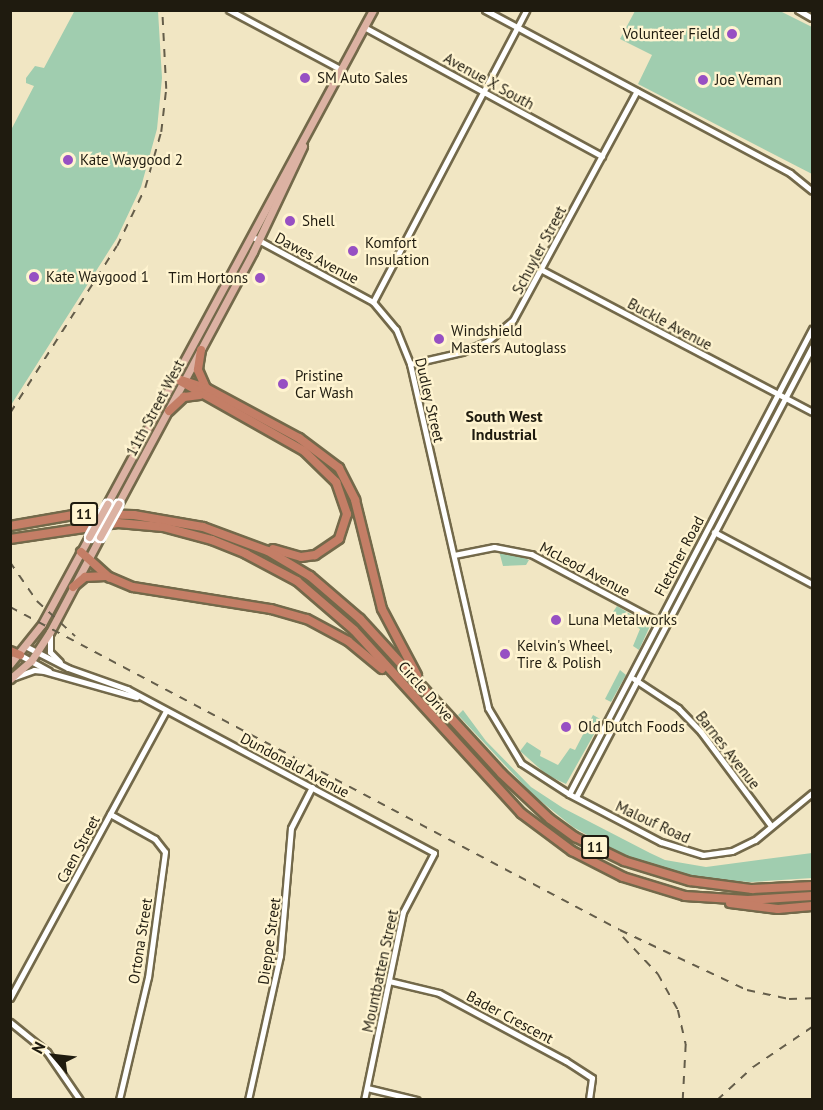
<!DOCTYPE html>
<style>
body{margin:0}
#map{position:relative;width:823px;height:1110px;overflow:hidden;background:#f1e6c3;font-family:"PT Sans",sans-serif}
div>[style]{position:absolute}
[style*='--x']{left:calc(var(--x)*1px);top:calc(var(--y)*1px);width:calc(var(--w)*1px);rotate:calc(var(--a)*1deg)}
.green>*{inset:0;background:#a0cdaf}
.roads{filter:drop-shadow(2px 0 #73694a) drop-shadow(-2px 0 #73694a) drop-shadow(0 2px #73694a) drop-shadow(0 -2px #73694a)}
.minor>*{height:5px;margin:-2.5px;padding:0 2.5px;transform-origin:2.5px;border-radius:2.5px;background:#fff}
.major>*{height:7px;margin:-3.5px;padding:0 3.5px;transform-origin:3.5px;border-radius:3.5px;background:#dcb2a3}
.highway>*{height:8px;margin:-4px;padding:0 4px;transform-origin:4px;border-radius:4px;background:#c47e66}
.rail>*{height:1.5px;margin-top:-0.75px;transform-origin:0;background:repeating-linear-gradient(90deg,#645d4a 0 8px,transparent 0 16px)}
.bridges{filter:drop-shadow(2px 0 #fff) drop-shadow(-2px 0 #fff) drop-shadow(0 2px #fff) drop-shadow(0 -2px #fff)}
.major-bridge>*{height:7px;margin:-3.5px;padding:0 3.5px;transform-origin:3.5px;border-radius:3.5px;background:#dcb2a3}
.dots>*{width:16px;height:16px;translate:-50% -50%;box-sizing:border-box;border:3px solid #fff4d0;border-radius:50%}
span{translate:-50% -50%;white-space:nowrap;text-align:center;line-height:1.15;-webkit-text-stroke:4.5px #fff4d0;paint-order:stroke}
.shield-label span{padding:2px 4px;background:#fff4d0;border:2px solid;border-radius:4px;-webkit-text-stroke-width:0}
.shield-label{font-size:14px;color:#1f1b0f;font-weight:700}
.poi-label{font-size:15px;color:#1f1b0f}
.right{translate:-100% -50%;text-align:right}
.left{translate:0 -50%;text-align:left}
.street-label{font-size:15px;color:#1f1b0f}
.neighbourhood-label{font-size:16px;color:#1f1b0f;font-weight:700}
.frame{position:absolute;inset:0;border:12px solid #1f1b0f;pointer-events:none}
.north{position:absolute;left:24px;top:1026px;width:60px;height:60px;-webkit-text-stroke:4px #fff4d0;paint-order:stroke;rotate:298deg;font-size:16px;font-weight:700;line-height:24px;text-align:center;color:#1f1b0f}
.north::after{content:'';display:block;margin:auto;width:21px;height:27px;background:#1f1b0f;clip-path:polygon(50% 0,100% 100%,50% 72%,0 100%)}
</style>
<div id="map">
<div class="green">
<i style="clip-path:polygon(75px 10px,158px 11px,162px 78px,157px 129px,141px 187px,117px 238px,11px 405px,11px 130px,34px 86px,26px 83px,26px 78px,35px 66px,44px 68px)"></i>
<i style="clip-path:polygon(635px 11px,780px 11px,812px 27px,812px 174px,638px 84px,652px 55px,620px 39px)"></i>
<i style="clip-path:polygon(499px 551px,510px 552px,529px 560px,526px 565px,503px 566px)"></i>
<i style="clip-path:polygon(617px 606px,650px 626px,639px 650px,633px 646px,640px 629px,613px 612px)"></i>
<i style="clip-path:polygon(620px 670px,626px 675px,611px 702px,605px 699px)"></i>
<i style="clip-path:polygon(463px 710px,486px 741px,531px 787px,563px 808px,650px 853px,665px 860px,706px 867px,812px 853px,812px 878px,751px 882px,705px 879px,663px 869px,615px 851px,573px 827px,533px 795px,458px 715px)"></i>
<i style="clip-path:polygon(593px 715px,602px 720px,566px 784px,547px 775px,520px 751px,527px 742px,541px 751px,540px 756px,558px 765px,570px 748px,575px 750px)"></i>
</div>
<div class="roads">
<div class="minor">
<i style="--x:229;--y:10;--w:128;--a:28"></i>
<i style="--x:485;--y:10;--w:346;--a:28.1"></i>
<i style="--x:790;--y:173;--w:28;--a:39"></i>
<i style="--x:798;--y:10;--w:16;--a:30"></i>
<i style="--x:364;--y:27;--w:271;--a:28.5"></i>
<i style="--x:251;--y:236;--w:139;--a:28.4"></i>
<i style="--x:373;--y:302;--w:35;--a:50"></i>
<i style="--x:396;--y:329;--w:38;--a:68"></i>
<i style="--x:410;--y:364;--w:353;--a:77.2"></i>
<i style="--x:488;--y:708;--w:64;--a:59"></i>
<i style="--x:521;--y:763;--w:57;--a:32.9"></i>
<i style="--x:569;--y:794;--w:104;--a:27.6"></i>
<i style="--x:661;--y:842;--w:44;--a:17.2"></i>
<i style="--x:703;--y:855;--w:29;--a:-8"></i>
<i style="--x:732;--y:851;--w:25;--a:-26"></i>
<i style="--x:755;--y:840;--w:74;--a:-39.5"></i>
<i style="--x:542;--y:270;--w:305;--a:27.7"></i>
<i style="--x:373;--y:302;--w:330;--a:-62.3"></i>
<i style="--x:410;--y:364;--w:53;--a:-13"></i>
<i style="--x:462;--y:352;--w:28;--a:-23"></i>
<i style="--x:488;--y:341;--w:33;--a:-40"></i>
<i style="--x:513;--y:320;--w:260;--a:-61.6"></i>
<i style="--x:714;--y:532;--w:111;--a:28"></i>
<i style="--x:454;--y:555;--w:41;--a:-11.3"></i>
<i style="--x:494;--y:547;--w:38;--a:11"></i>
<i style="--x:531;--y:554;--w:147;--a:28"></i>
<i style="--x:50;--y:633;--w:19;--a:90"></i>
<i style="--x:50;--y:652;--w:14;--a:45"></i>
<i style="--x:27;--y:647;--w:46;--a:27.1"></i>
<i style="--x:68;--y:668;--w:63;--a:19.6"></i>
<i style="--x:127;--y:689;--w:348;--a:28.1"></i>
<i style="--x:434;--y:853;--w:67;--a:117.7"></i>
<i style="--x:403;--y:912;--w:192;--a:101.7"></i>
<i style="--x:20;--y:655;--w:33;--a:29"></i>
<i style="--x:15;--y:677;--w:20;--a:-20"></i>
<i style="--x:34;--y:670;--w:10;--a:6"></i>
<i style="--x:44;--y:671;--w:96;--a:15.8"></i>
<i style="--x:634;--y:679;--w:53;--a:33.4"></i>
<i style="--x:678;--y:708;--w:33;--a:46"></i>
<i style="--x:701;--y:732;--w:117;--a:53.3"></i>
<i style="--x:569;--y:794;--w:525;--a:-62.41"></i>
<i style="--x:576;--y:797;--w:508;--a:-62.33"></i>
<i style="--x:110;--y:814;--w:51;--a:29.1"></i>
<i style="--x:155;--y:839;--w:16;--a:52"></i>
<i style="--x:165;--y:852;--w:126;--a:97.7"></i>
<i style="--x:148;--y:977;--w:126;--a:103.3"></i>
<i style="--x:389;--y:981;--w:51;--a:13.5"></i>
<i style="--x:439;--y:993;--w:144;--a:28.2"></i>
<i style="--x:566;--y:1061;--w:31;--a:33"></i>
<i style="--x:592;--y:1078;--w:22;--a:98"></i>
<i style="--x:10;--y:998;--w:327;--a:-61.5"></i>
<i style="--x:10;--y:1022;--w:48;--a:39"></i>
<i style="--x:47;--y:1052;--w:58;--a:55.5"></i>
<i style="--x:367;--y:1088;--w:51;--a:13.5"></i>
<i style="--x:248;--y:1100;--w:148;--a:-77.5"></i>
<i style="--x:280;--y:956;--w:128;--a:-85.1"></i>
<i style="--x:291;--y:828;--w:46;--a:-62.9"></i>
</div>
<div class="major">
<i style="--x:107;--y:504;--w:561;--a:-61.7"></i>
<i style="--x:118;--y:504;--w:286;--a:-61.8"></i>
<i style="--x:253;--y:252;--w:117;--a:-64.7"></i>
<i style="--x:10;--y:664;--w:51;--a:-51.3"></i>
<i style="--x:42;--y:624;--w:99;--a:-61.6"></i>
<i style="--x:10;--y:679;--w:28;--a:-41"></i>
<i style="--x:31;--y:661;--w:35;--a:-57"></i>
<i style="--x:50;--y:632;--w:107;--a:-62.2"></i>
</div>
<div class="highway">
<i style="--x:201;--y:350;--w:20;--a:99"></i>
<i style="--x:198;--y:370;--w:20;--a:66"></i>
<i style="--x:175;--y:378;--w:33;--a:18"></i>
<i style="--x:206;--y:388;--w:106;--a:28.3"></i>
<i style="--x:299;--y:438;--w:50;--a:36.9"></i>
<i style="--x:339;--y:468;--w:36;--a:63"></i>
<i style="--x:355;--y:500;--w:112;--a:76.1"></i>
<i style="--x:382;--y:609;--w:75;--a:62.1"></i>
<i style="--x:175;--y:378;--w:148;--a:29.5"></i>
<i style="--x:304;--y:451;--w:45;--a:44.1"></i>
<i style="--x:336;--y:482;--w:34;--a:71"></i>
<i style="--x:347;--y:514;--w:26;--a:108"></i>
<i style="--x:339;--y:539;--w:29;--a:146"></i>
<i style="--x:315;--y:555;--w:14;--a:172"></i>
<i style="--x:301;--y:557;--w:29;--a:-164"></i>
<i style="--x:169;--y:411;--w:21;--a:-43"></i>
<i style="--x:184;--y:397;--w:16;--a:-7"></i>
<i style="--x:10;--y:526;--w:70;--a:-9.9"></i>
<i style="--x:79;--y:514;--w:55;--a:1"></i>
<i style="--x:134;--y:515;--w:70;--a:9.9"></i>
<i style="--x:203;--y:527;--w:69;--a:20.3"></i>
<i style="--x:268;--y:551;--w:49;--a:30.8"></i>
<i style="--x:310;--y:576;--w:66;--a:40.7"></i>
<i style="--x:360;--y:619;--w:209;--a:47.5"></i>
<i style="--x:501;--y:773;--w:67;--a:43.2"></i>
<i style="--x:550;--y:819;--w:31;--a:36"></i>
<i style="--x:575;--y:837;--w:55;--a:26.1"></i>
<i style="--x:624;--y:861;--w:69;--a:16.9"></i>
<i style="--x:690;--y:881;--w:63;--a:7.4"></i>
<i style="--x:752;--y:889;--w:60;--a:-2.9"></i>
<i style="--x:10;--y:539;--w:109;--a:-8.4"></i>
<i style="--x:118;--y:523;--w:45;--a:5.1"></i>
<i style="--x:163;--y:527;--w:51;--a:14.9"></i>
<i style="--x:212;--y:540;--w:37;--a:22"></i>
<i style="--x:246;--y:554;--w:58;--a:27.9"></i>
<i style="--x:297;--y:581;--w:75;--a:40.7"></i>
<i style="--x:354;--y:630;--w:248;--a:47.6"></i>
<i style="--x:521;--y:813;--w:64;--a:36.7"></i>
<i style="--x:572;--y:851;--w:57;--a:27"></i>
<i style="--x:623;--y:877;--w:65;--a:17"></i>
<i style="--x:685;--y:896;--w:63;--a:3.6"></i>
<i style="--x:748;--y:900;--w:64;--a:-3.6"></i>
<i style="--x:81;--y:552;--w:38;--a:42"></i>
<i style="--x:109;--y:577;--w:26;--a:23"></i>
<i style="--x:133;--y:587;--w:140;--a:9.1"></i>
<i style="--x:271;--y:609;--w:37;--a:16"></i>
<i style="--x:307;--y:619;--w:47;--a:28.2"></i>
<i style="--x:348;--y:641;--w:44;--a:39.5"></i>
<i style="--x:73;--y:587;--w:16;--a:-40"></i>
<i style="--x:85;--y:577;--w:21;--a:-3"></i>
<i style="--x:10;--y:651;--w:11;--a:22"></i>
<i style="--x:730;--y:903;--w:48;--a:7.1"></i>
<i style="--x:778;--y:909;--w:34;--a:-5"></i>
</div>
</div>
<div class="rail">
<i style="--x:10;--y:413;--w:198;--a:-57.4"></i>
<i style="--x:117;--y:246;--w:64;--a:-64.2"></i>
<i style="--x:145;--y:188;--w:58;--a:-74.1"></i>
<i style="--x:161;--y:132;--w:43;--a:-83.4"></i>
<i style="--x:166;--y:89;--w:79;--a:-92.9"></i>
<i style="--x:10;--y:562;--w:47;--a:55.3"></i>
<i style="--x:37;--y:601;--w:52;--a:42.6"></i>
<i style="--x:10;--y:607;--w:690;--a:27.9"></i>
<i style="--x:620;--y:930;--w:140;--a:25.3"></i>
<i style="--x:747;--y:990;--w:43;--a:12.1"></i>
<i style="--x:789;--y:999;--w:23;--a:-2"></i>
<i style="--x:623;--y:937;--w:51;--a:46.6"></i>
<i style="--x:658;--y:974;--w:41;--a:60.9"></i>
<i style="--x:678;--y:1010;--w:35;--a:77"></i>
<i style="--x:686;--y:1044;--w:56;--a:93.1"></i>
<i style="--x:717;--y:1100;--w:49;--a:-42.5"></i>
<i style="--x:753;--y:1067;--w:71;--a:-34.1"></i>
</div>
<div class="bridges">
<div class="major-bridge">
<i style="--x:89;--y:537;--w:38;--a:-61"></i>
<i style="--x:100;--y:537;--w:38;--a:-61"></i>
</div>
</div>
<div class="dots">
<i style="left:732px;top:34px;background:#9750c3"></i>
<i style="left:305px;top:78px;background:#9750c3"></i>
<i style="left:703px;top:80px;background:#9750c3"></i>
<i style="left:68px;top:160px;background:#9750c3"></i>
<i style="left:290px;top:221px;background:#9750c3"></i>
<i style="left:353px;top:251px;background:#9750c3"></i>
<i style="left:34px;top:277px;background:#9750c3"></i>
<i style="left:260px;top:278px;background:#9750c3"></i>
<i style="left:439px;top:339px;background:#9750c3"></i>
<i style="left:283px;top:384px;background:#9750c3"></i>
<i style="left:556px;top:620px;background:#9750c3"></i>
<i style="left:505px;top:654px;background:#9750c3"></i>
<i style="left:566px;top:727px;background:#9750c3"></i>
</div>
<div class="shield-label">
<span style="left:84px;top:514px">11</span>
<span style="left:595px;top:847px">11</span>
</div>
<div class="poi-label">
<span class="right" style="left:720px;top:34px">Volunteer Field</span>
<span class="left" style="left:317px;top:78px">SM Auto Sales</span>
<span class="left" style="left:715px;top:80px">Joe Veman</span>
<span class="left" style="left:80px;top:160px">Kate Waygood 2</span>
<span class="left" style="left:302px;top:221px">Shell</span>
<span class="left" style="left:365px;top:251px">Komfort<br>Insulation</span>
<span class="left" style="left:46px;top:277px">Kate Waygood 1</span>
<span class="right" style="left:248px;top:278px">Tim Hortons</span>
<span class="left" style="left:451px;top:339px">Windshield<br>Masters Autoglass</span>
<span class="left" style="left:295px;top:384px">Pristine<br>Car Wash</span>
<span class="left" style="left:568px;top:620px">Luna Metalworks</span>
<span class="left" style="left:517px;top:654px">Kelvin's Wheel,<br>Tire &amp; Polish</span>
<span class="left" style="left:578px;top:727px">Old Dutch Foods</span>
</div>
<div class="street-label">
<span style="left:489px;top:81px;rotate:29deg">Avenue X South</span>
<span style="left:539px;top:250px;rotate:-62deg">Schuyler Street</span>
<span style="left:317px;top:258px;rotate:28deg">Dawes Avenue</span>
<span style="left:670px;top:324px;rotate:28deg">Buckle Avenue</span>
<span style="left:430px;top:400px;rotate:77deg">Dudley Street</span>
<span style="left:155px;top:408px;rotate:-62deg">11th Street West</span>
<span style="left:679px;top:556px;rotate:-62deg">Fletcher Road</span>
<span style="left:585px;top:569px;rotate:28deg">McLeod Avenue</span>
<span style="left:426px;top:691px;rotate:48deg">Circle Drive</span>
<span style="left:728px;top:750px;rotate:52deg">Barnes Avenue</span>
<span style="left:295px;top:765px;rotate:28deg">Dundonald Avenue</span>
<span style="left:653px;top:822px;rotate:25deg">Malouf Road</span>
<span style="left:78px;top:849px;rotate:-62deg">Caen Street</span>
<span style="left:140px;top:941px;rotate:-81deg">Ortona Street</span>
<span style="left:269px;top:941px;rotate:-82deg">Dieppe Street</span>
<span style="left:380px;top:971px;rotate:-78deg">Mountbatten Street</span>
<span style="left:510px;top:1017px;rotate:28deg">Bader Crescent</span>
</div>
<div class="neighbourhood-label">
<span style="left:504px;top:425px">South West<br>Industrial</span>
</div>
<div class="frame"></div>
<div class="north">N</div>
</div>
